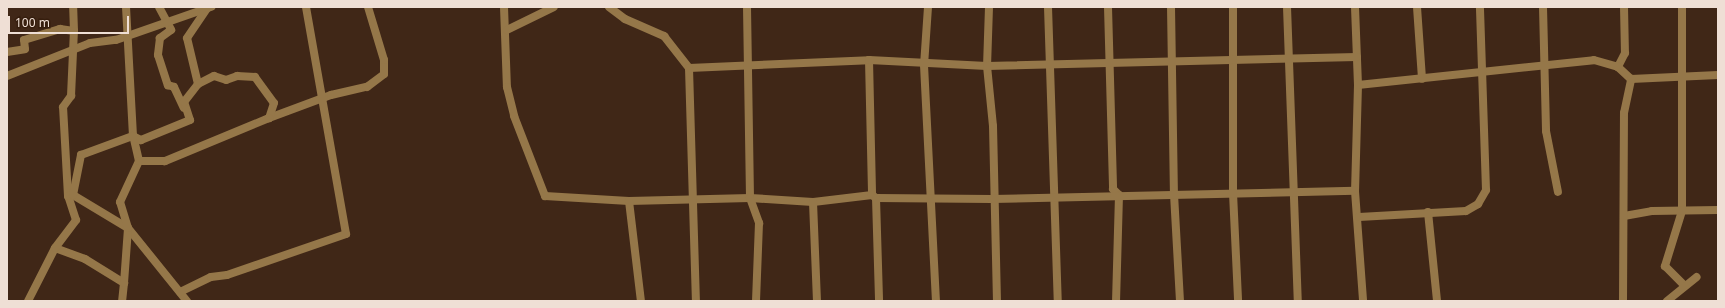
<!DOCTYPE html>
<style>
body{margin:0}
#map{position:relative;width:1725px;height:308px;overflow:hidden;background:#402717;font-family:"Noto Sans",sans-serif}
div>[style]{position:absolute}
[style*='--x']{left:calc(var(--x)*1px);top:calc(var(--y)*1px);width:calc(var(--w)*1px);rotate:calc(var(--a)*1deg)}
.minor>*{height:8px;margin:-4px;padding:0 4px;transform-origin:4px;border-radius:4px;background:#957749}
span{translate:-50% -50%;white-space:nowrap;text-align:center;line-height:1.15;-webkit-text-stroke:3px #361e0e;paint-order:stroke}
.frame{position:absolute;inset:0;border:8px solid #efdfd5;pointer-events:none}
.scale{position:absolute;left:8px;top:16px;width:121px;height:18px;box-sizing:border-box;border:2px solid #efdfd5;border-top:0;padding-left:5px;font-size:12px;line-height:14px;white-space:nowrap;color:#efdfd5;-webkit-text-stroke:3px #361e0e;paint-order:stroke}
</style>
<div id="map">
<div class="minor">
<i style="--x:159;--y:7;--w:26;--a:62"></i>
<i style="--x:171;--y:30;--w:14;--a:144"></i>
<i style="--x:160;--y:38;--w:17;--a:97"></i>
<i style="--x:158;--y:55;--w:32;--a:72"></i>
<i style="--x:168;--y:85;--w:6;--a:18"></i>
<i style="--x:174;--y:87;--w:23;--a:65"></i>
<i style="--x:504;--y:7;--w:80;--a:87.9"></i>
<i style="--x:507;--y:87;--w:30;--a:76"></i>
<i style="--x:514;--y:116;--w:86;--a:68.8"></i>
<i style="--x:545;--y:196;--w:84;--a:3.4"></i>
<i style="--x:629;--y:201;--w:121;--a:-1.4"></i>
<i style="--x:750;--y:198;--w:63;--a:3.6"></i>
<i style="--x:609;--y:7;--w:20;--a:37"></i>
<i style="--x:625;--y:19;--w:43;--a:23.6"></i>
<i style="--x:664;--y:36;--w:41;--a:52"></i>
<i style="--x:689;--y:68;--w:180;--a:-2.5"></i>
<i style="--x:869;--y:60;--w:135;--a:88.7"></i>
<i style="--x:872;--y:195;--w:59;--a:173.2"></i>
<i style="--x:813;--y:202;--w:99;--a:87.7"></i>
<i style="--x:747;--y:7;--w:191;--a:89.1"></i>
<i style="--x:750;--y:198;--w:27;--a:70"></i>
<i style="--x:759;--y:223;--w:78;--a:92.2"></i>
<i style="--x:928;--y:7;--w:58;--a:93.9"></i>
<i style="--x:924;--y:65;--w:236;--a:87.1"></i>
<i style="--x:989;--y:7;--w:59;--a:91.9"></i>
<i style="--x:987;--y:66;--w:60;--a:84.3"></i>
<i style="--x:993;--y:126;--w:175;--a:88.7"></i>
<i style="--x:1048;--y:7;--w:294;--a:88.1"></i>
<i style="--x:1108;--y:7;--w:182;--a:88.4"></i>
<i style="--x:1113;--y:189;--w:8;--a:45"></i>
<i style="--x:1119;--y:195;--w:106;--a:91.6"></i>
<i style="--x:1171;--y:7;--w:187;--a:89.1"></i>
<i style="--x:1174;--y:194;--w:107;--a:86.8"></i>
<i style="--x:1233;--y:7;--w:186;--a:90"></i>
<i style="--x:1233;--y:193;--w:108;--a:87.3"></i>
<i style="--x:1287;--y:7;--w:294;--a:87.9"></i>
<i style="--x:1355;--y:7;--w:78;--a:87.8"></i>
<i style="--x:1358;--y:85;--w:106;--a:91.6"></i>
<i style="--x:1355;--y:191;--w:110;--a:85.8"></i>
<i style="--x:1417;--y:7;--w:72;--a:86"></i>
<i style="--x:1543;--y:7;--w:124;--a:88.6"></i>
<i style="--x:1546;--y:131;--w:62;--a:78.9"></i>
<i style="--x:1624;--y:7;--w:46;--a:88.8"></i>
<i style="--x:1625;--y:53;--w:16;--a:117"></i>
<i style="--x:1618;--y:67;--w:18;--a:43"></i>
<i style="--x:1631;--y:79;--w:87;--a:-2.6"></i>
<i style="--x:1682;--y:7;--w:204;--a:90"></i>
<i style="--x:1682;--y:211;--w:58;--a:107.2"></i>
<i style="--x:1665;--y:266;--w:28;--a:45"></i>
<i style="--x:507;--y:30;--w:52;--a:-26.1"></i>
<i style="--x:7;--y:52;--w:18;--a:-9"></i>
<i style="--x:25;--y:49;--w:9;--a:-96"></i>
<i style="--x:24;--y:40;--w:38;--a:-17"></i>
<i style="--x:60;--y:29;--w:14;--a:8"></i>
<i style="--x:74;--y:31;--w:24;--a:-92"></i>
<i style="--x:869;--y:60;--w:118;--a:2.9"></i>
<i style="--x:987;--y:66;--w:370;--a:-1.4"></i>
<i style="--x:689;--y:68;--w:233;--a:88.3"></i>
<i style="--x:7;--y:76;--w:89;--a:-21.7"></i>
<i style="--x:90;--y:43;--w:26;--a:-7"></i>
<i style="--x:116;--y:40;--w:101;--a:-19.2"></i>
<i style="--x:198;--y:84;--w:47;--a:-103.4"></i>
<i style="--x:187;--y:38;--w:36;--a:-56"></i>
<i style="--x:1358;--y:85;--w:237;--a:-6"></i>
<i style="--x:1594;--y:60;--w:25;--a:16"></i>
<i style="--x:269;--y:118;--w:66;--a:-20.4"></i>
<i style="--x:331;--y:95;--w:37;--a:-13"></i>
<i style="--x:367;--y:87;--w:21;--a:-37"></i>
<i style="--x:384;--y:74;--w:14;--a:-90"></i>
<i style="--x:384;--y:60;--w:55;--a:-106.8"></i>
<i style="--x:73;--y:195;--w:64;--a:31"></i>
<i style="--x:128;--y:228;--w:94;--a:51.1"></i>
<i style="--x:872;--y:195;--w:5;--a:37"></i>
<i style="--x:876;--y:198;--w:116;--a:0.5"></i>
<i style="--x:992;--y:199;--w:363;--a:-1.3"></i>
<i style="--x:68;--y:196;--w:89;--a:-93.2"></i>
<i style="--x:63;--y:107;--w:14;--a:-54"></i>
<i style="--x:71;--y:96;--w:65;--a:-87.4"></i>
<i style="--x:876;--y:198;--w:103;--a:88.3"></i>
<i style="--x:629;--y:201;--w:101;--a:83.2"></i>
<i style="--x:1428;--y:212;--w:89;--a:84.2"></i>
<i style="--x:1624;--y:216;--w:28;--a:-10"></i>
<i style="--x:1652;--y:211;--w:66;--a:-0.9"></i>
<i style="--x:1359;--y:217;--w:107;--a:-3.2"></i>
<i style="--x:1466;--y:211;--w:14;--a:-30"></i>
<i style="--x:1478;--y:204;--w:16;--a:-60"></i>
<i style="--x:1486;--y:190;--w:183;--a:-91.9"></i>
<i style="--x:55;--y:248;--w:32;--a:20"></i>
<i style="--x:85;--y:259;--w:46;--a:31.6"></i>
<i style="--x:124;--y:283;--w:18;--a:96"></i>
<i style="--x:124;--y:283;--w:55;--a:-85.8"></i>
<i style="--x:128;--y:228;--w:27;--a:-107"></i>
<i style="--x:120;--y:202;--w:45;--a:-65.1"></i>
<i style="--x:139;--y:161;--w:26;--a:-103"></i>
<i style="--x:133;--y:136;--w:129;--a:-93.1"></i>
<i style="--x:180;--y:292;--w:34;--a:-26"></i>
<i style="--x:211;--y:277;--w:16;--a:-7"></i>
<i style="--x:227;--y:275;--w:126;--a:-19"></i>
<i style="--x:346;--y:234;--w:230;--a:-100"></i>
<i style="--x:28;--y:301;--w:59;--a:-63"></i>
<i style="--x:55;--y:248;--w:35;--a:-53"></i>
<i style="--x:76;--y:220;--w:25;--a:-108"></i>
<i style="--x:68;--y:196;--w:5;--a:-11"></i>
<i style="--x:73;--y:195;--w:41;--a:-78.7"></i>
<i style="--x:81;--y:155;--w:55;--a:-20.1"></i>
<i style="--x:133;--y:136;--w:9;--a:27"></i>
<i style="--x:141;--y:140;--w:53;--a:-22.2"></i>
<i style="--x:190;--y:120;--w:19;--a:-108"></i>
<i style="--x:184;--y:102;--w:23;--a:-52"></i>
<i style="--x:198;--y:84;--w:18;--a:-27"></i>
<i style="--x:214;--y:76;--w:13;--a:18"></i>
<i style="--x:226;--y:80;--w:12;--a:-20"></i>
<i style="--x:237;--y:76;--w:18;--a:3"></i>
<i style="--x:255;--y:77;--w:32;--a:54"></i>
<i style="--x:274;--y:103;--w:16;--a:108"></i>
<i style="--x:269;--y:118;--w:113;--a:157.5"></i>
<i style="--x:165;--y:161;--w:26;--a:180"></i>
<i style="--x:1623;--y:301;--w:188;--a:-89.7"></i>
<i style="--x:1624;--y:113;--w:35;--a:-78"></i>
<i style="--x:1667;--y:301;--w:38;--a:-39"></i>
</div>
<div class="frame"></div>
<div class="scale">100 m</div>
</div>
